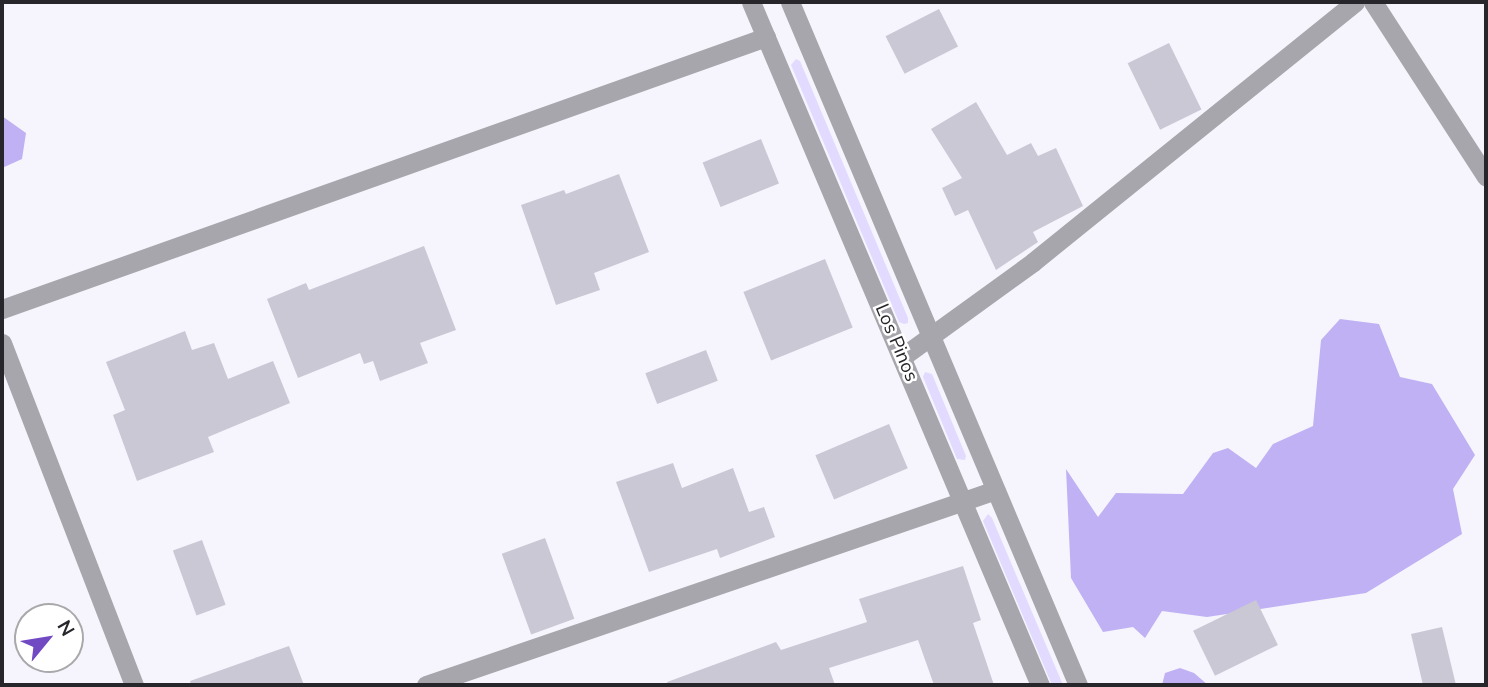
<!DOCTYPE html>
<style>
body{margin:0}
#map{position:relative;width:1488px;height:687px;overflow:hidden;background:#f6f5fd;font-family:"Nunito Sans",sans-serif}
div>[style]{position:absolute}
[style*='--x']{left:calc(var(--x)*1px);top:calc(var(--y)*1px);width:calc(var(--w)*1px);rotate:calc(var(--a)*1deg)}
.green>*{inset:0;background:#e2daff}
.forest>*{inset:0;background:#c0b1f4}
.building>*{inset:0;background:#cac8d4;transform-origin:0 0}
.minor>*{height:19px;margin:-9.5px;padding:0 9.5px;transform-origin:9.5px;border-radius:9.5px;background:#a7a6ac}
.tertiary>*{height:19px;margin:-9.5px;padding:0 9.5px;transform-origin:9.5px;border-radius:9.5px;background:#a7a6ac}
span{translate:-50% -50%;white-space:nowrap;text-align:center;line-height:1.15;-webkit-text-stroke:5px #fff;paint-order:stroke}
.street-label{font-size:19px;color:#27262b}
.frame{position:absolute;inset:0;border:4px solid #27262b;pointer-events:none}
.north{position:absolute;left:14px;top:603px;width:70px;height:70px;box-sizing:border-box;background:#fff;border:2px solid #a9a8aa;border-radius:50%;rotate:60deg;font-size:19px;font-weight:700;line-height:28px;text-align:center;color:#27262b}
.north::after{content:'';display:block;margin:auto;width:24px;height:32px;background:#7149c2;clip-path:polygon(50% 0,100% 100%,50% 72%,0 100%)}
</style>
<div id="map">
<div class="green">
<i style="clip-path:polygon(796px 59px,800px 61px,908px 318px,908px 323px,904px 324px,899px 322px,791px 65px)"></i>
<i style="clip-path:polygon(925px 372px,932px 374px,966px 456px,965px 460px,957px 459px,923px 377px)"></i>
<i style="clip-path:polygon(988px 514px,992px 518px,1063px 685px,1052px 685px,983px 521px)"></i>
</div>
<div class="forest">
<i style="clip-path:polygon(2px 116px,26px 133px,22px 159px,2px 168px)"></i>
<i style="clip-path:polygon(1340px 319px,1379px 324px,1400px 377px,1432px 384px,1475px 455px,1453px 489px,1462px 534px,1366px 593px,1207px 617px,1162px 611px,1145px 638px,1133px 627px,1103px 632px,1071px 578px,1066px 469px,1098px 517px,1116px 493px,1183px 494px,1213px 453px,1228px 448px,1256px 468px,1273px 444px,1313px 426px,1321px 340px)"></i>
<i style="clip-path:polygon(1180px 668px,1194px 673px,1208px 685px,1162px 685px,1165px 673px)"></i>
</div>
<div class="building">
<i style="left:939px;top:9px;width:42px;height:60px;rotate:63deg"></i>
<i style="left:1169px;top:43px;width:74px;height:46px;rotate:64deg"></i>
<i style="clip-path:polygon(976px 102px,1007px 155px,1031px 143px,1038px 156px,1056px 148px,1083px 206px,1033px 232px,1038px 242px,996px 270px,968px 210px,955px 216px,942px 188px,962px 178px,931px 129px)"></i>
<i style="left:761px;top:139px;width:48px;height:63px;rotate:68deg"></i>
<i style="clip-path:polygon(619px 174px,649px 252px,594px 273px,600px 290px,556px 305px,521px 205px,564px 190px,566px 194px)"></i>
<i style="clip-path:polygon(424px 246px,456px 330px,420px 343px,428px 363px,380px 381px,373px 361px,364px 364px,360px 353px,298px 378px,267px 299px,306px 283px,309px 290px)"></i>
<i style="left:825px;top:259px;width:74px;height:88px;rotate:68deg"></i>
<i style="clip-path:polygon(185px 331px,192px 350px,214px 343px,228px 379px,273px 361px,290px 403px,208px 437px,214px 452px,137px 481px,113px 415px,125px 410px,106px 362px)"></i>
<i style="left:706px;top:350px;width:33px;height:65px;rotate:69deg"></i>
<i style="left:889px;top:424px;width:48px;height:80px;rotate:67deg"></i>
<i style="clip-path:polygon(673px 463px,682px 488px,733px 468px,749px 512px,764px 507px,775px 537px,720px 558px,717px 549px,649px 572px,616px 482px)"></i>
<i style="left:545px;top:538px;width:86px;height:46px;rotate:70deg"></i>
<i style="left:202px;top:540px;width:69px;height:31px;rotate:70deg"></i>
<i style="clip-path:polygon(963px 566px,981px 620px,973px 623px,994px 685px,934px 685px,918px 640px,829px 668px,835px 685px,668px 685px,667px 682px,776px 642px,781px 650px,867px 622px,859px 599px)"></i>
<i style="left:1256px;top:600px;width:50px;height:70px;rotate:64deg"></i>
<i style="clip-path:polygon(1442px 627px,1456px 685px,1423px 685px,1411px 634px)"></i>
<i style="clip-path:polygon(289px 646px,304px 685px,191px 685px,190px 681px)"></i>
</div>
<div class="minor">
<i style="--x:1373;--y:2;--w:208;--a:57.1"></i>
<i style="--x:2;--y:309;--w:811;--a:-19.6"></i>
<i style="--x:2;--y:343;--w:367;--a:68.9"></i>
<i style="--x:902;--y:357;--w:162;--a:-35.9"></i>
<i style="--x:1033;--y:262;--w:414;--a:-38.9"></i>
<i style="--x:426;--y:685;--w:602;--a:-18.89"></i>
</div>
<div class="tertiary">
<i style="--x:751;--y:2;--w:742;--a:67.07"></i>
<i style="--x:790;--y:2;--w:741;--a:67.14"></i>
</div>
<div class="street-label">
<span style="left:896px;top:343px;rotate:67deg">Los Pinos</span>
</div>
<div class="frame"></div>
<div class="north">N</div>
</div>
